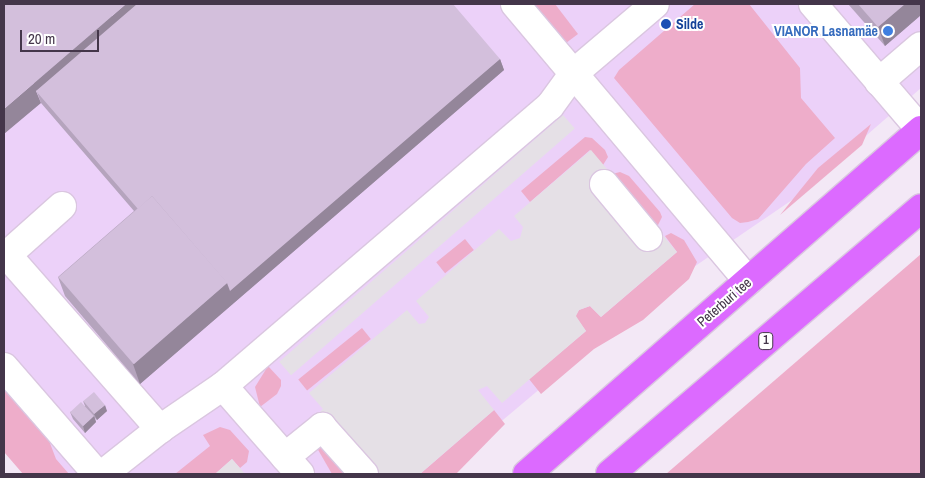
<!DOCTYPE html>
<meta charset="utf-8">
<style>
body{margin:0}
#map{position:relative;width:925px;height:478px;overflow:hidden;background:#f3e8f6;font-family:"Archivo Narrow",sans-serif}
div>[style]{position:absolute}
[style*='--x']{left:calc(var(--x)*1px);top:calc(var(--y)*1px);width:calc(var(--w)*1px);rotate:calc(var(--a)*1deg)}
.commercial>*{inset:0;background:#ecd1f9}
.green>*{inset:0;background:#eeadca;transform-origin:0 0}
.parking>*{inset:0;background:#e5e0e6;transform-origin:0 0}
.roads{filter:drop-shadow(1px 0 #dac6e0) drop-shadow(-1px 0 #dac6e0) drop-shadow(0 1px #dac6e0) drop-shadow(0 -1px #dac6e0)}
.minor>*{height:28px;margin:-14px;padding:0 14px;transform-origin:14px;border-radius:14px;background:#fff}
.highway>*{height:28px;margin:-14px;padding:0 14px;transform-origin:14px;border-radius:14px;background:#dc6aff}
.wall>*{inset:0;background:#b5a4bd}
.shaded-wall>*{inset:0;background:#94869a}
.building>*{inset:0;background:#d3bfdc;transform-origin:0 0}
.dots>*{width:14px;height:14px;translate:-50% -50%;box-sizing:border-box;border:2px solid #fff;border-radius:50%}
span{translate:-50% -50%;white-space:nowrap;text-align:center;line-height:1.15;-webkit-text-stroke:4px #fff;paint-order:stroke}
.shield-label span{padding:1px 4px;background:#fff;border:1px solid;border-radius:4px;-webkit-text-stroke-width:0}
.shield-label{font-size:12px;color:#44364a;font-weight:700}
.transit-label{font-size:14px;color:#164399;font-weight:700}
.left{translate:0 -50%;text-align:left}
.shop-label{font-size:14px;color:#366cbe;font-weight:700}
.right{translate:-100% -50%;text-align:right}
.street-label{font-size:14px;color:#44364a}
.frame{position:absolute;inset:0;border:5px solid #44364a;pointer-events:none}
.scale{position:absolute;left:20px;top:30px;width:79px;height:22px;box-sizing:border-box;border:2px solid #44364a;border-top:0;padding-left:6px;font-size:15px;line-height:18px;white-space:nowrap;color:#44364a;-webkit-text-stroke:4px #fff;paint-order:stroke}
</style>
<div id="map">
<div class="commercial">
<i style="clip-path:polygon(4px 4px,921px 4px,921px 88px,792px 200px,644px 301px,439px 474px,53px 474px,4px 417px)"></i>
</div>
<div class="green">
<i style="clip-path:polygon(531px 4px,555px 4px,578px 34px,566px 43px)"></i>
<i style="clip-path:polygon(695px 4px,749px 4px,800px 68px,801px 98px,835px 138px,806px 164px,758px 219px,748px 222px,740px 223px,732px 218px,614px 78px,619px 70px)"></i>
<i style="clip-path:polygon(871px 124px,862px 145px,780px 215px,818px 168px)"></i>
<i style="clip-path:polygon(585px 137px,592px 138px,605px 150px,608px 157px,603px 165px,590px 150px,530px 202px,521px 191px)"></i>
<i style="clip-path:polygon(620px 172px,629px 176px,660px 212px,662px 217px,657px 227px,612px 174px)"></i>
<i style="clip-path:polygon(671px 233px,684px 240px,697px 262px,689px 279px,643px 320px,594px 349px,541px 394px,529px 379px,586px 331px,575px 316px,579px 310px,590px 306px,601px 317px,677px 252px,665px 236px)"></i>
<i style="left:465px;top:239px;width:14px;height:37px;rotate:51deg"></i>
<i style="clip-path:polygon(921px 254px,921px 474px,666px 474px)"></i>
<i style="left:362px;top:328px;width:14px;height:82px;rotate:51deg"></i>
<i style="clip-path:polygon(268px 366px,281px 380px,281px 386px,277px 394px,260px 407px,255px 387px)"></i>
<i style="clip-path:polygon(4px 386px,48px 438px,56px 459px,69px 474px,23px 474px,4px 452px)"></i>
<i style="clip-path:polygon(494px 410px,505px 424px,456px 474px,420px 474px)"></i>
<i style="clip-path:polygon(220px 427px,230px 430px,249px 451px,247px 462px,240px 468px,232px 459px,215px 474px,175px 474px,210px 446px,203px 435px)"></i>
<i style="clip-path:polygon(317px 448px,324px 448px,350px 474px,332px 474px)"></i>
</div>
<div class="parking">
<i style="left:563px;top:115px;width:18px;height:376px;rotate:49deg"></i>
<i style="clip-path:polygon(591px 150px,677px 252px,601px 317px,590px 306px,579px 310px,576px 316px,586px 331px,502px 403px,487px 386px,478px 390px,494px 410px,420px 474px,350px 474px,306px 426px,323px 409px,309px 393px,407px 310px,419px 324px,425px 323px,429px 317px,416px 301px,499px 229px,511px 241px,520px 238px,523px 227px,514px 216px)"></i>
<i style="clip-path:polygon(232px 459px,245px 474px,215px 474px)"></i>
</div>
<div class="roads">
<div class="minor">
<i style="--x:515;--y:4;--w:362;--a:49.9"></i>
<i style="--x:813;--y:4;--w:166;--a:49.4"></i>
<i style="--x:879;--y:82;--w:55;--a:-40.6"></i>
<i style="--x:604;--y:184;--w:69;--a:50.3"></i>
<i style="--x:62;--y:206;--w:74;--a:138.3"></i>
<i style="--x:7;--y:255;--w:232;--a:48.7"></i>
<i style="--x:160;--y:429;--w:76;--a:-34.3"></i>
<i style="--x:223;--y:386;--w:430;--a:-40.6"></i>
<i style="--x:550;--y:106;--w:41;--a:-54"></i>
<i style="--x:574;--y:73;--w:106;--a:-40.4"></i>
<i style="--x:4;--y:367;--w:142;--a:49"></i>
<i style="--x:223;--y:386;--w:117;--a:48.8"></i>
<i style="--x:285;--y:457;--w:48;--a:-39"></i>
<i style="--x:322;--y:427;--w:63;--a:48.2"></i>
<i style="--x:103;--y:474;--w:73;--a:-38.3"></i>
</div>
<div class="highway">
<i style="--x:527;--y:474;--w:523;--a:-41.12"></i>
<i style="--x:610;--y:474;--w:409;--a:-40.5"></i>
</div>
</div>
<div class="wall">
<i style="clip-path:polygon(4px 4px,500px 59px,504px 70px,140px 384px,65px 296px,58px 277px,134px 211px,41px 103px)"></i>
<i style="clip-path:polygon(848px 4px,921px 4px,921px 15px,885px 46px)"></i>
<i style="clip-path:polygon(83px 401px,107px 411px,97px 420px,95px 418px,96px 422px,85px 433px,73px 419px,70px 412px,85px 406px)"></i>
</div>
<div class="shaded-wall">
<i style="clip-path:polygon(126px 4px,155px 4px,36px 91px,41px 103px,4px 134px,4px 109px)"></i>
<i style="clip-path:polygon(905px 4px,921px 4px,921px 15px,885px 46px,878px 27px)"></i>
<i style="clip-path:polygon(500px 59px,504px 70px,140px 384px,133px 364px,227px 283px)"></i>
<i style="clip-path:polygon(105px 405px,107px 411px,97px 420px,94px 414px)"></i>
<i style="clip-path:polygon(94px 416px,96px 422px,85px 433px,83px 426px)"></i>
</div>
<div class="building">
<i style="clip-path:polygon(4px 4px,126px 4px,4px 109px)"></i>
<i style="clip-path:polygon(137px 4px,453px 4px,500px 59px,230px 291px,227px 283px,152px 196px,138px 209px,36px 91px)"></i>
<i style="clip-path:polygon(858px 4px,905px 4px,878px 27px)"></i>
<i style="left:152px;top:196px;width:115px;height:124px;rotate:49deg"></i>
<i style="left:94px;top:392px;width:17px;height:14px;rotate:50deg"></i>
<i style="left:81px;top:402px;width:19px;height:15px;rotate:47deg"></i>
</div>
<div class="dots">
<i style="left:666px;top:24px;background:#1a4fb4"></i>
<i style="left:888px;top:31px;background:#3f7fe0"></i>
</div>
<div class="shield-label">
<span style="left:766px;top:341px">1</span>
</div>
<div class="transit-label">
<span class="left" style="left:676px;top:24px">Silde</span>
</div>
<div class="shop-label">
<span class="right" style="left:878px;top:31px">VIANOR Lasnamäe</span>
</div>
<div class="street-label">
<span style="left:724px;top:302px;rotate:-41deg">Peterburi tee</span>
</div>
<div class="frame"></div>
<div class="scale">20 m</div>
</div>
